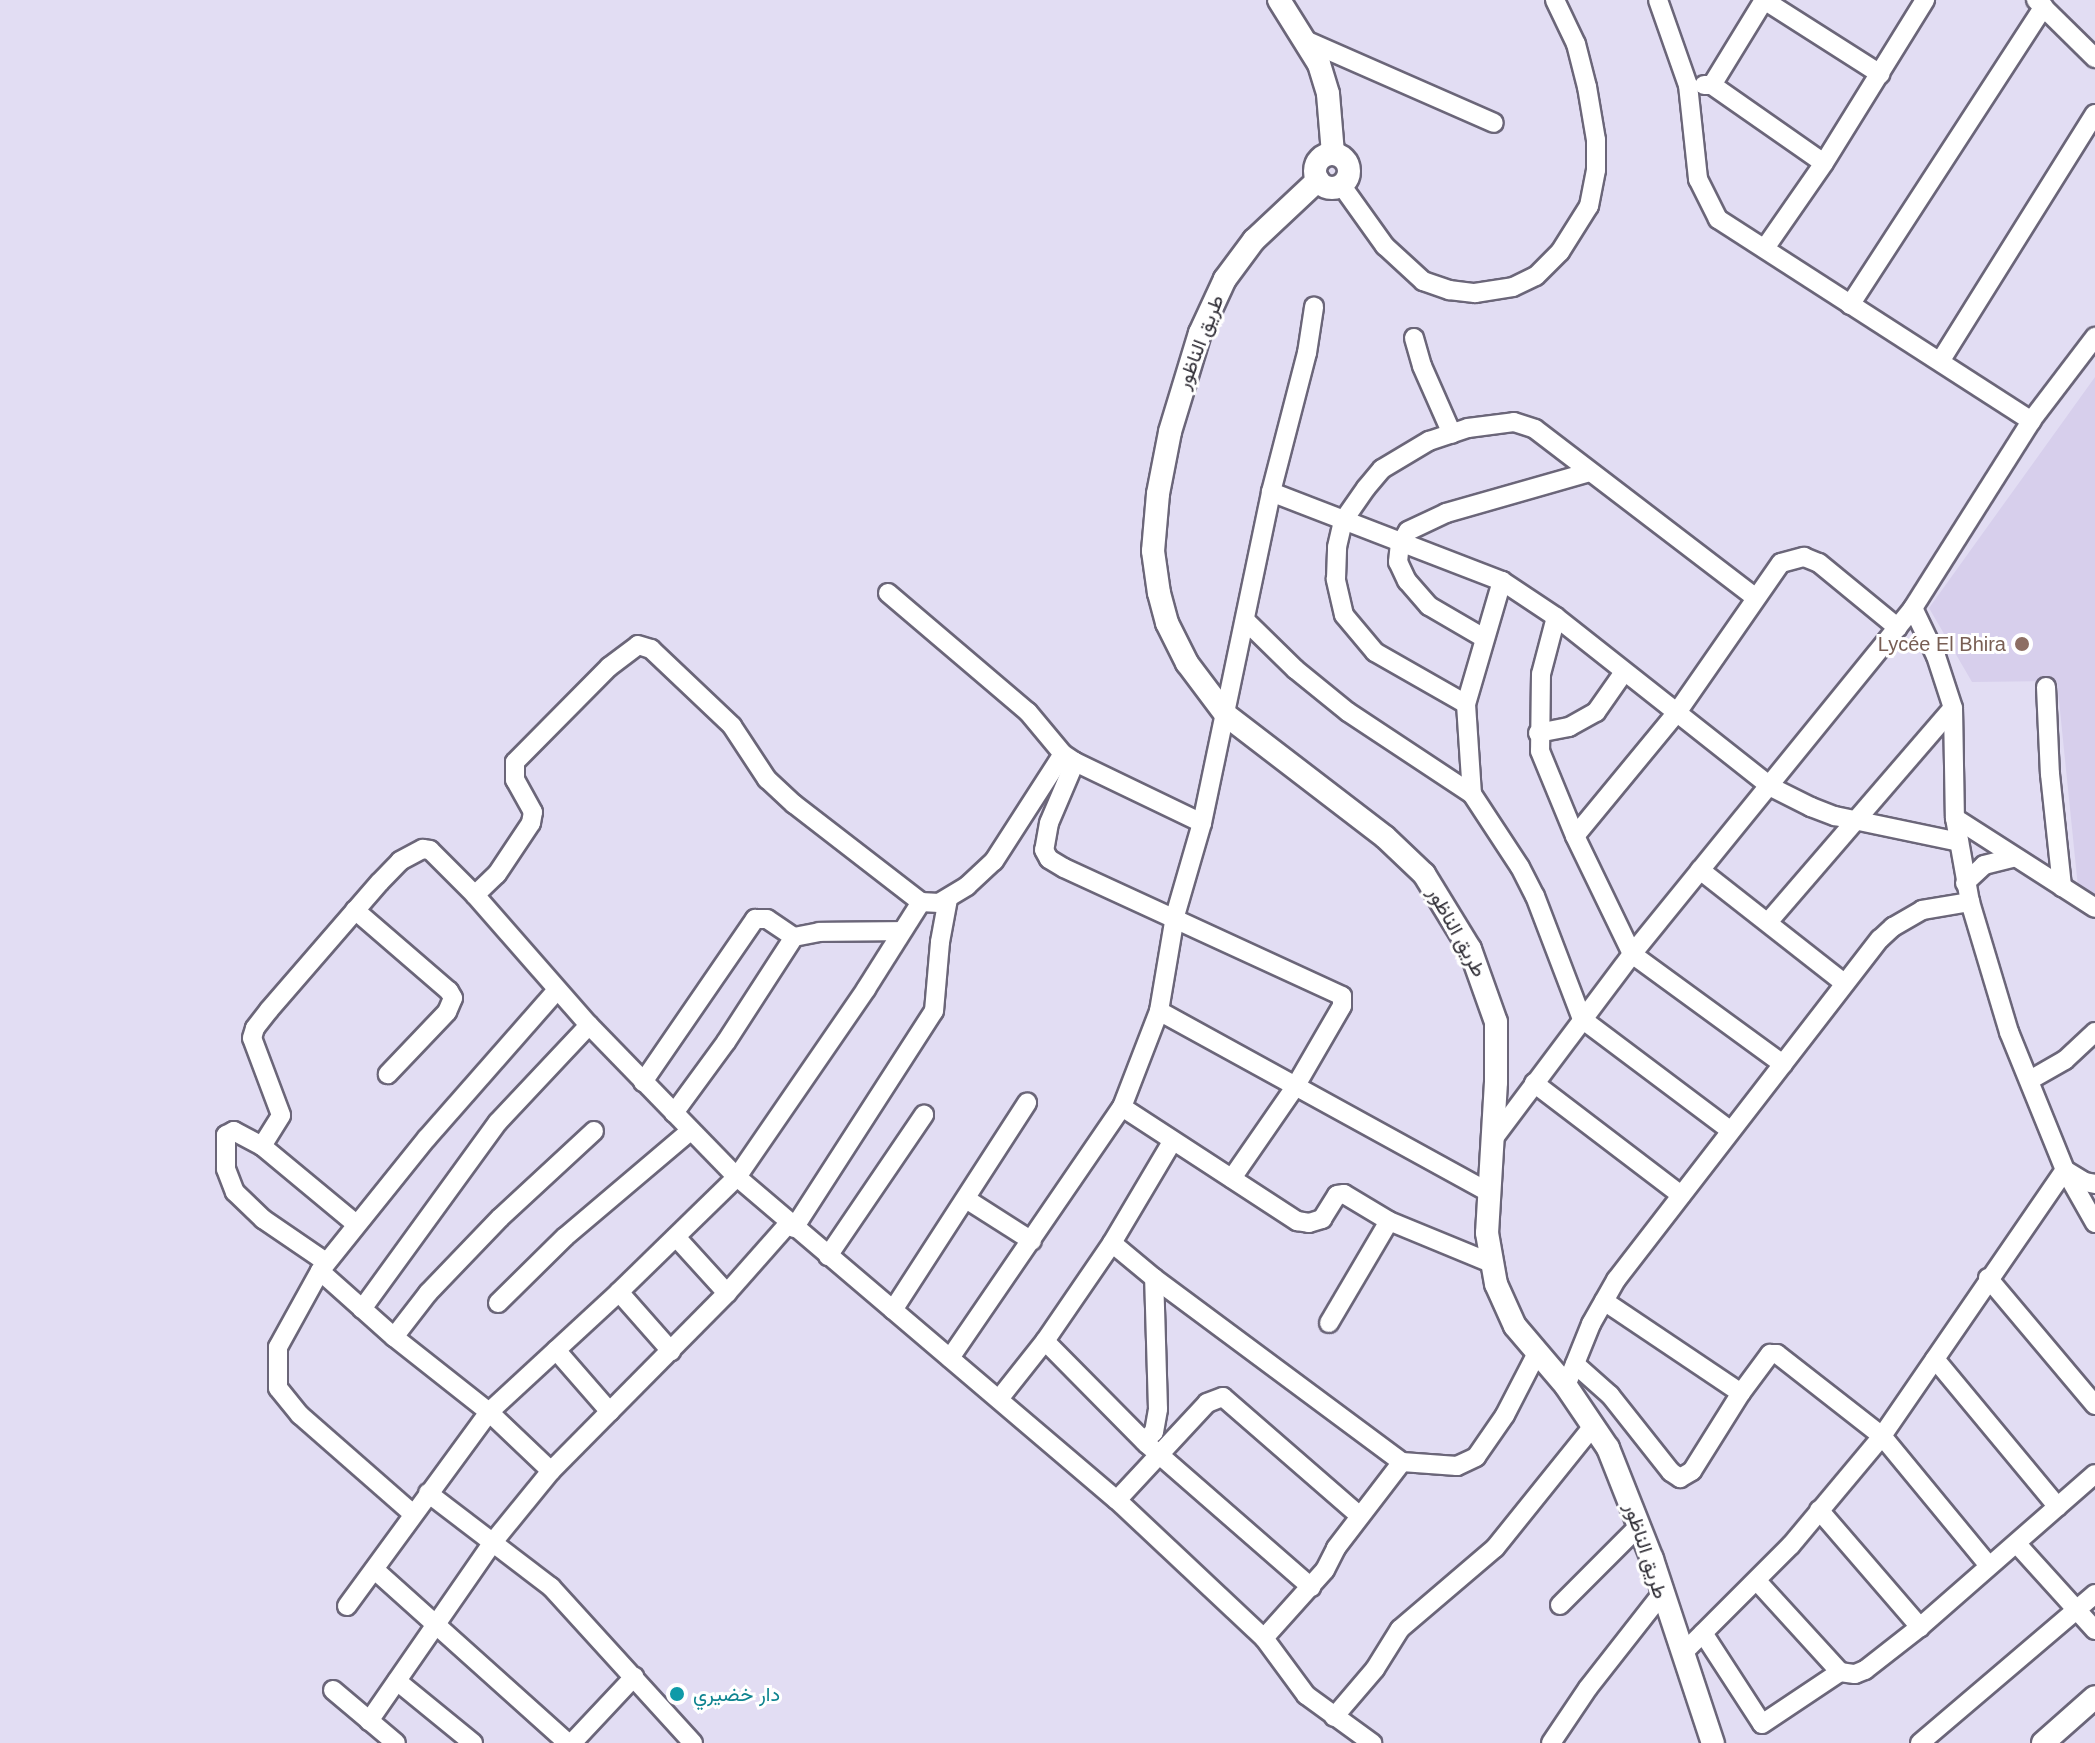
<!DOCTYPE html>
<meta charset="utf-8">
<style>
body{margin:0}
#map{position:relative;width:2095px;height:1743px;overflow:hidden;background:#e2ddf3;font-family:Arial,Vazirmatn,sans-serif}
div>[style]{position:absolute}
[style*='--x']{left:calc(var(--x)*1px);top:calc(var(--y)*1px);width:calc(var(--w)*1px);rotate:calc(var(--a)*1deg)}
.built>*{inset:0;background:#d7cfec}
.roads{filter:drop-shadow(2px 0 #6b6679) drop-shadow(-2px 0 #6b6679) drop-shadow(0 2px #6b6679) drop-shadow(0 -2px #6b6679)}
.minor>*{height:18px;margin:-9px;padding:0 9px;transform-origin:9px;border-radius:9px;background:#fff}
.tertiary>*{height:22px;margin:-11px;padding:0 11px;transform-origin:11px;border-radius:11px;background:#fff}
.tertiary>.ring{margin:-11px;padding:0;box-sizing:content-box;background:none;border:22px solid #fff;border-radius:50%}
.dots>*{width:22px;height:22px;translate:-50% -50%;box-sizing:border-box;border:4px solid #fff;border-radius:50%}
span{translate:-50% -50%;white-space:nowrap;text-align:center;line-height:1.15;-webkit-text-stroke:6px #fff;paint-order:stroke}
.street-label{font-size:20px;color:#2d2b33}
.education-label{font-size:20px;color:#785e54}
.right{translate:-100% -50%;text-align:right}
.culture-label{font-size:20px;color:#0d838f}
.left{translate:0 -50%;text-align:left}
</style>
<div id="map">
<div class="built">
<i style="clip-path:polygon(2095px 377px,2095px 906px,2079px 897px,2057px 681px,1972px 682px,1929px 608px)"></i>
</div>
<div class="roads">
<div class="minor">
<i style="--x:1658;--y:0;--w:90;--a:70.6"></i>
<i style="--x:1688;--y:85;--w:95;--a:83.9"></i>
<i style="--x:1698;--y:179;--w:45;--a:63.4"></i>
<i style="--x:1718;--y:219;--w:373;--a:32.8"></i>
<i style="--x:2036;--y:0;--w:83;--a:44.5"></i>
<i style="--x:1305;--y:40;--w:206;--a:23.7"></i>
<i style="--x:1704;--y:85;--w:8;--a:0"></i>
<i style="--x:1712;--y:85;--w:136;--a:34.9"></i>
<i style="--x:1712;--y:85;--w:100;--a:-58.5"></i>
<i style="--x:1764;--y:0;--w:138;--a:32.5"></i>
<i style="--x:1342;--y:186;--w:74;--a:54.4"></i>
<i style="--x:1385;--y:246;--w:52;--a:42.6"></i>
<i style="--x:1423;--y:281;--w:28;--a:19"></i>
<i style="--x:1449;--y:290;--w:26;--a:7"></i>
<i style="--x:1475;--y:293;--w:38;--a:-9"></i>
<i style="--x:1513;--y:287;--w:25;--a:-26"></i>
<i style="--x:1536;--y:276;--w:34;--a:-45"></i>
<i style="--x:1560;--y:252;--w:54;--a:-57.8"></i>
<i style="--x:1589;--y:206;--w:37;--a:-79"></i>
<i style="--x:1596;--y:170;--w:30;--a:-90"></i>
<i style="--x:1596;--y:140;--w:54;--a:-99.6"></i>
<i style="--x:1587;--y:87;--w:44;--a:-104.3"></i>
<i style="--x:1576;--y:44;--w:49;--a:-115.5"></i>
<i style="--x:1765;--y:248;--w:103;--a:-55.2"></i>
<i style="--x:1824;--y:163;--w:192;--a:-58.2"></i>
<i style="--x:1850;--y:305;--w:356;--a:-57"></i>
<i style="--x:1414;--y:338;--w:29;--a:74"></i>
<i style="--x:1422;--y:366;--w:74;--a:66.2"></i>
<i style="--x:1941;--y:360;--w:290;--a:-58"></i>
<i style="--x:1271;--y:492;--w:248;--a:21.1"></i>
<i style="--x:1502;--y:581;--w:65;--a:33.7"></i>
<i style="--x:1556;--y:617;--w:274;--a:38.3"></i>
<i style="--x:1771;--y:787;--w:45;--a:26.6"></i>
<i style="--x:1811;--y:807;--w:26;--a:21"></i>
<i style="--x:1835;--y:816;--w:127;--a:11.8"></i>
<i style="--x:1502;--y:581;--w:128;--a:106.3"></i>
<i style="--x:1466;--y:704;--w:90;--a:86.2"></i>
<i style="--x:1472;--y:794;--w:87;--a:56.7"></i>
<i style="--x:1520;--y:867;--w:33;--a:63"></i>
<i style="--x:1535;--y:896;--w:132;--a:69.1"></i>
<i style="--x:1582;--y:1019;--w:185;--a:36.9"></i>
<i style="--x:888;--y:593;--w:184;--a:40.4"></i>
<i style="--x:1028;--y:712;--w:55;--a:50.2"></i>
<i style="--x:1913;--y:608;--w:53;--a:64.4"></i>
<i style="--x:1936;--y:656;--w:55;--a:71.9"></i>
<i style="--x:1953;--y:708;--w:110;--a:89"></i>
<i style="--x:1955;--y:818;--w:85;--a:79.9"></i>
<i style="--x:1970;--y:902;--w:136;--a:73.3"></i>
<i style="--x:2009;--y:1032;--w:149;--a:67.9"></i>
<i style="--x:2065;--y:1170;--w:61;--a:60.5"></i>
<i style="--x:1556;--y:617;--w:59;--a:104.7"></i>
<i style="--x:1541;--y:674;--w:77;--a:90.7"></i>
<i style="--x:1540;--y:751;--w:92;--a:67.6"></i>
<i style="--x:1575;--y:836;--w:131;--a:64.2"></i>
<i style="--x:1632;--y:954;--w:187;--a:36.1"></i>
<i style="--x:1246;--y:621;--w:69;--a:44.4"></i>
<i style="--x:1295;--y:669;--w:68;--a:39.1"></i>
<i style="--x:1348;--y:712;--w:149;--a:33.5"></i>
<i style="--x:1484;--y:638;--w:64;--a:-149.8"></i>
<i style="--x:1429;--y:606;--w:33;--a:-131"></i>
<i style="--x:1407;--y:581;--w:21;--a:-115"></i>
<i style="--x:1398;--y:562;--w:18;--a:-84"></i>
<i style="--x:1400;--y:544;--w:15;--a:-58"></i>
<i style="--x:1408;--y:531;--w:42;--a:-25.3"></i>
<i style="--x:1446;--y:513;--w:150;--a:-15.9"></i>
<i style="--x:2046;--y:687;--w:87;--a:87.4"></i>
<i style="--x:2050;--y:774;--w:114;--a:83.9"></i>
<i style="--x:1466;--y:704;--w:105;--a:-150.3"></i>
<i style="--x:1375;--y:652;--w:48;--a:-130"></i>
<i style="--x:1344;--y:615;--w:37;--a:-103"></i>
<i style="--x:1336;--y:579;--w:32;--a:-88"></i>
<i style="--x:1337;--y:547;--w:27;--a:-77"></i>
<i style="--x:1343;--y:521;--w:40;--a:-55.1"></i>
<i style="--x:1366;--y:488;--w:25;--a:-50"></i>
<i style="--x:1382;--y:469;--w:55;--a:-30.8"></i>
<i style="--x:1429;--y:441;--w:41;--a:-18.4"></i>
<i style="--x:1468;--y:428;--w:46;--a:-7.4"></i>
<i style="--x:1514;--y:422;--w:22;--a:18"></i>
<i style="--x:1535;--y:429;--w:278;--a:37.4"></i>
<i style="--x:1538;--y:733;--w:32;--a:-11"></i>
<i style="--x:1569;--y:727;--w:31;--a:-29"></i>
<i style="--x:1596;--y:712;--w:49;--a:-55"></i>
<i style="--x:1955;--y:818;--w:166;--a:32.7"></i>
<i style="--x:1202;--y:823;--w:141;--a:-154.3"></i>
<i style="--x:1075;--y:762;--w:66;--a:113.1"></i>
<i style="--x:1049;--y:823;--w:27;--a:100"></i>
<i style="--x:1044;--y:850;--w:10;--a:61"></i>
<i style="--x:1049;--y:859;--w:17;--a:31"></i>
<i style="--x:1064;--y:868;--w:306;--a:24.7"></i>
<i style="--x:1342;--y:996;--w:10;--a:90"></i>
<i style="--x:1342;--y:1006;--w:94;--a:120.1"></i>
<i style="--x:1295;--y:1087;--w:111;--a:124.7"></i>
<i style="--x:1575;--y:836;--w:162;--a:-50.5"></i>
<i style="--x:1678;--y:711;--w:180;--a:-55.2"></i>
<i style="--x:1781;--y:563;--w:24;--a:-15"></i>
<i style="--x:1804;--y:557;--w:16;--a:22"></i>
<i style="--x:1819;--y:563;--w:102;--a:39.4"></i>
<i style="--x:1700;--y:870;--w:183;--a:38.1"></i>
<i style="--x:1965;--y:883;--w:26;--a:-43"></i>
<i style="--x:1984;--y:865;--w:32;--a:-14"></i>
<i style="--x:475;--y:895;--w:30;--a:-44"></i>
<i style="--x:497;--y:874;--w:61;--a:-56.3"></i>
<i style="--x:531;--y:823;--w:11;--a:-80"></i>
<i style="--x:533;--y:812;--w:37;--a:-119"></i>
<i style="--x:515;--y:780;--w:18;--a:-90"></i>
<i style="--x:515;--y:762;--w:134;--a:-45.3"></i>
<i style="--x:609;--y:667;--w:36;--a:-37"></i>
<i style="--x:638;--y:645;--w:14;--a:17"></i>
<i style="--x:651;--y:649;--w:112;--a:43.5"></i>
<i style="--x:732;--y:726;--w:64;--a:56.6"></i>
<i style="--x:767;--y:779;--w:37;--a:43"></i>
<i style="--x:794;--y:804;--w:160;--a:37.7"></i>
<i style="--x:921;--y:902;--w:18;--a:3"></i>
<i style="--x:939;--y:903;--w:33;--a:-31"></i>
<i style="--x:967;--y:886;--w:37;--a:-43"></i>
<i style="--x:994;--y:861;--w:127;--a:-57.2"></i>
<i style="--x:1063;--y:754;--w:14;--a:34"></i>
<i style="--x:355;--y:910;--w:124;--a:40.8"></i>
<i style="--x:449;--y:991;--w:8;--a:60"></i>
<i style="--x:453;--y:998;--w:15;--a:113"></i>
<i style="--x:447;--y:1012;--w:86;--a:133.6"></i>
<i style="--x:1769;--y:921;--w:281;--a:-49.2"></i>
<i style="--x:1159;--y:1011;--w:376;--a:28.8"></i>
<i style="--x:2030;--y:1080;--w:40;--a:-29.7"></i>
<i style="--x:2065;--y:1060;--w:41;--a:-43"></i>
<i style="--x:643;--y:1082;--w:198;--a:-55.5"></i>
<i style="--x:755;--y:919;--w:12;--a:0"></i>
<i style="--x:767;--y:919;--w:32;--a:34"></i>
<i style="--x:794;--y:937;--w:25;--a:-11"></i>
<i style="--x:819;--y:932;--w:83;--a:-0.7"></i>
<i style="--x:1534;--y:1083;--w:185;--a:37.3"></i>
<i style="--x:1122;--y:1107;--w:209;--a:33.1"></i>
<i style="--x:1297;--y:1221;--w:12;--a:9"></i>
<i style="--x:1309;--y:1223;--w:14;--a:-17"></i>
<i style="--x:1322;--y:1219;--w:28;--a:-58"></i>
<i style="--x:1337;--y:1195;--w:7;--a:-8"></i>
<i style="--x:1344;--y:1194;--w:52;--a:31"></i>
<i style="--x:1389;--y:1221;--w:110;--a:22.4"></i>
<i style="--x:674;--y:1113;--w:88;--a:-53.8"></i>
<i style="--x:726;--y:1042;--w:125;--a:-57.1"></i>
<i style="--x:1494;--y:1138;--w:230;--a:-53.1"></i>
<i style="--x:1632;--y:954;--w:446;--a:-50.9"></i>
<i style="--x:1913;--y:608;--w:221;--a:-57.7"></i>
<i style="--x:2031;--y:421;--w:106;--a:-52.7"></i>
<i style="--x:262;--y:1146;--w:32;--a:-152"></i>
<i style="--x:234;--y:1131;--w:9;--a:153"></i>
<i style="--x:226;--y:1135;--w:34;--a:90"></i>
<i style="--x:226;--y:1169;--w:25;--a:69"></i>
<i style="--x:235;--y:1192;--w:39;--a:44"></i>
<i style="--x:263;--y:1219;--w:76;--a:34.3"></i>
<i style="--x:966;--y:1199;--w:78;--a:32.5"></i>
<i style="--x:356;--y:1224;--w:122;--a:-140.3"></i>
<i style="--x:262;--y:1146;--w:36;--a:-58"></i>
<i style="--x:281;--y:1115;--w:82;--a:-110.6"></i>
<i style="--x:252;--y:1038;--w:10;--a:-73"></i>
<i style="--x:255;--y:1028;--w:23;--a:-52"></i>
<i style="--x:269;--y:1010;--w:169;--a:-49.1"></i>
<i style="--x:380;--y:882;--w:29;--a:-46"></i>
<i style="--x:400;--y:861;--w:26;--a:-28"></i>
<i style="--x:423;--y:849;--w:7;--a:8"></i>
<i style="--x:430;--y:850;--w:64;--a:45"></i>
<i style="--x:475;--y:895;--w:173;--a:48.8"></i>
<i style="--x:589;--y:1025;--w:212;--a:45.8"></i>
<i style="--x:737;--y:1177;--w:499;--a:40.4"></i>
<i style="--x:1117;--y:1500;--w:202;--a:43.2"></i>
<i style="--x:1264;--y:1638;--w:71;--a:53.6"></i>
<i style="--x:1306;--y:1695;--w:82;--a:36"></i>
<i style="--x:794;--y:1228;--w:258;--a:-57.2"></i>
<i style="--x:934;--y:1011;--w:69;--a:-85"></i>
<i style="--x:940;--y:942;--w:44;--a:-79.5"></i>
<i style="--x:676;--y:1237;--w:76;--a:47.7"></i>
<i style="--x:1112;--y:1243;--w:55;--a:39.8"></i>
<i style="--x:1154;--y:1278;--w:309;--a:36.6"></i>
<i style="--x:1402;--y:1462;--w:55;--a:4.2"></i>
<i style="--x:1457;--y:1466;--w:21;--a:-25"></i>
<i style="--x:1476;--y:1457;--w:51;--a:-55.4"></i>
<i style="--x:1505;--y:1415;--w:70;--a:-62.7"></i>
<i style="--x:828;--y:1256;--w:171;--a:-55.8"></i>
<i style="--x:320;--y:1271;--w:87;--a:118.9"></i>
<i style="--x:278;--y:1347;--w:41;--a:90"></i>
<i style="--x:278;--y:1388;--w:35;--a:51"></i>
<i style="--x:300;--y:1415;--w:150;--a:41.2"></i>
<i style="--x:1988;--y:1278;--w:166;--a:49.9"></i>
<i style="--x:619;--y:1292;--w:79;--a:48.6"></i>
<i style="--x:1604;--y:1301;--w:165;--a:33.9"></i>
<i style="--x:1741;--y:1393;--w:49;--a:-53.4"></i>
<i style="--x:1770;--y:1354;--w:7;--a:0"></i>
<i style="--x:1777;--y:1354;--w:133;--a:38"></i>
<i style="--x:1882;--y:1436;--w:168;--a:50.5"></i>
<i style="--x:498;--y:1303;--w:94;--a:-44.6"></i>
<i style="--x:565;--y:1237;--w:165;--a:-40.3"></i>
<i style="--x:362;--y:1309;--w:231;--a:-54"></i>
<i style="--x:498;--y:1122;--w:133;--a:-46.8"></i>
<i style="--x:893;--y:1310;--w:247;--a:-57.1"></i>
<i style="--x:1329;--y:1323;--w:118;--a:-59.5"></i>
<i style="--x:394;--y:1337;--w:56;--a:-52.3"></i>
<i style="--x:428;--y:1293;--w:104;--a:-46.2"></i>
<i style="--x:500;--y:1218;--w:128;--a:-42.8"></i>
<i style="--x:1045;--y:1341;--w:145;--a:45.3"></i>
<i style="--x:1147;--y:1444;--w:218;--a:41.1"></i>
<i style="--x:556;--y:1350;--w:82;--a:48.9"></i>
<i style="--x:950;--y:1358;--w:304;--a:-55.6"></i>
<i style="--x:1122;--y:1107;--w:103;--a:-68.9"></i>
<i style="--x:1159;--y:1011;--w:96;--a:-80.4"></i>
<i style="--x:1175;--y:916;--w:97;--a:-73.8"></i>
<i style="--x:1202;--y:823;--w:338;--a:-78.2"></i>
<i style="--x:1271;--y:492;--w:144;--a:-75.5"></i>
<i style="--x:1307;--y:353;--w:47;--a:-81.3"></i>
<i style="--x:1935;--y:1359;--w:192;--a:50.3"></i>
<i style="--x:1575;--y:1364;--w:47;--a:41.5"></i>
<i style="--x:1610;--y:1395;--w:98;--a:51.6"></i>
<i style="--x:1671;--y:1472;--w:11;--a:34"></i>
<i style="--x:1680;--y:1478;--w:14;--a:-30"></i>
<i style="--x:1692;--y:1471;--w:92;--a:-57.9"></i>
<i style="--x:1566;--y:1386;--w:67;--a:-68"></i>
<i style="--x:1591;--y:1324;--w:51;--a:-60.4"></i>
<i style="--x:1616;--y:1280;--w:431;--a:-52.3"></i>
<i style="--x:1880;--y:939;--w:18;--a:-43"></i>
<i style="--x:1893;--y:927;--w:34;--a:-30"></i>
<i style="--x:1922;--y:910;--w:49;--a:-9.5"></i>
<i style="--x:999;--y:1399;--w:74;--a:-51.6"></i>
<i style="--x:1045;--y:1341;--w:119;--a:-55.6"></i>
<i style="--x:1112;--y:1243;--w:117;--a:-59.3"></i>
<i style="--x:1144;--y:1441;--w:13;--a:-42"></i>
<i style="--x:1154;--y:1432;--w:23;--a:-80"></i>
<i style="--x:1158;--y:1409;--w:131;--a:-91.7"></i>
<i style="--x:551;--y:1471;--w:86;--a:-136.4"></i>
<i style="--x:489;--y:1412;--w:121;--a:-141.7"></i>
<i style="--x:394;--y:1337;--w:99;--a:-138.3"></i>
<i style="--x:320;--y:1271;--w:171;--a:-51.2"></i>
<i style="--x:427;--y:1138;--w:197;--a:-48.7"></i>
<i style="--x:428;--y:1493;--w:155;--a:37.4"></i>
<i style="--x:551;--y:1587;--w:211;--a:47.7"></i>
<i style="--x:1117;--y:1500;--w:132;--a:-47.1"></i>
<i style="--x:1207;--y:1403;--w:17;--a:-21"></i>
<i style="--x:1223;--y:1397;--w:181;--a:41"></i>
<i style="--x:1819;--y:1510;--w:155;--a:49.2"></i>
<i style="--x:2017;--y:1544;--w:116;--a:47.8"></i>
<i style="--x:375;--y:1570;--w:259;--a:41.9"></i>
<i style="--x:1757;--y:1581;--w:123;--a:47.6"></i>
<i style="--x:1840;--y:1672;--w:15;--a:8"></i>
<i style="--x:1855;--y:1674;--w:11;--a:-22"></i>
<i style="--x:1865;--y:1670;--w:70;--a:-38"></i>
<i style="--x:1920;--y:1627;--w:232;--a:-41.2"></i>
<i style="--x:1560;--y:1605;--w:109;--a:-45"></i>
<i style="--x:347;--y:1606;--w:240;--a:-53.8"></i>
<i style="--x:489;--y:1412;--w:177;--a:-42.7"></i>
<i style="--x:619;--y:1292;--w:165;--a:-44.3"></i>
<i style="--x:737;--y:1177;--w:228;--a:-55.5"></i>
<i style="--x:866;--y:989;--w:103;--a:-57.7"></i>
<i style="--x:1703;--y:1633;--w:108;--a:57"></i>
<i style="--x:1762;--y:1724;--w:94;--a:-33.7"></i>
<i style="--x:1264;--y:1638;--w:91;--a:-48.1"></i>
<i style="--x:1325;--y:1570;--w:25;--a:-63"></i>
<i style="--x:1336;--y:1548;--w:108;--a:-52.5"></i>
<i style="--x:1682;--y:1654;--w:154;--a:-45"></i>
<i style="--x:1791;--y:1545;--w:142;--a:-50.1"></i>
<i style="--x:1882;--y:1436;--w:323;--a:-55.5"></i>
<i style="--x:2065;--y:1170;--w:23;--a:31"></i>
<i style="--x:2085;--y:1182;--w:10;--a:11"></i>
<i style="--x:397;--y:1681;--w:98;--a:39.2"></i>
<i style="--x:333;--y:1690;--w:82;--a:40.1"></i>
<i style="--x:1334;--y:1717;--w:63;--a:-49.5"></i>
<i style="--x:1375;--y:1669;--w:47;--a:-58"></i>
<i style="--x:1400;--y:1629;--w:125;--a:-40.5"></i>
<i style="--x:1495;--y:1548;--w:158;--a:-51.2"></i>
<i style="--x:369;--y:1721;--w:218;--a:-55.3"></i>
<i style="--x:493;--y:1542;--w:92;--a:-50.8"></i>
<i style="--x:551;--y:1471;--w:250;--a:-45.3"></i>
<i style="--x:727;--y:1293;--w:92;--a:-48.5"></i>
<i style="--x:572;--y:1743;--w:91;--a:-46.8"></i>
<i style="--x:1551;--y:1743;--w:66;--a:-56.1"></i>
<i style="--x:1588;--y:1688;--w:118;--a:-51.9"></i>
<i style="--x:1920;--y:1743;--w:230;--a:-40.4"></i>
</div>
<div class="tertiary">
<i style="--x:1279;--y:0;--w:75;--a:58"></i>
<i style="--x:1319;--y:64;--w:31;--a:73"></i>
<i style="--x:1328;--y:94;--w:60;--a:85.2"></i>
<i class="ring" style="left:1315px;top:154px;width:12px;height:12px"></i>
<i style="--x:1318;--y:180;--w:88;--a:136.8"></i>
<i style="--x:1254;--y:240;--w:49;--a:126.6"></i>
<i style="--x:1225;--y:279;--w:60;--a:114.8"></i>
<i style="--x:1200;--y:333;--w:103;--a:106.9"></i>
<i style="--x:1170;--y:432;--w:63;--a:101"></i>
<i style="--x:1158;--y:494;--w:57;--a:95"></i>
<i style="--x:1153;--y:551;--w:42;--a:81.9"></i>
<i style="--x:1159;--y:593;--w:31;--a:75"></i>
<i style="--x:1167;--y:623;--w:45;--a:63.4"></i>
<i style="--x:1187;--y:663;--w:65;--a:53.1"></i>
<i style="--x:1226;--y:715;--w:200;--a:37.5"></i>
<i style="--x:1385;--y:837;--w:54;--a:43.5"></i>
<i style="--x:1424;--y:874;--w:88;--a:58.5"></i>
<i style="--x:1470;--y:949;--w:77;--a:70.4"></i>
<i style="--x:1496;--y:1022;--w:60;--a:90"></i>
<i style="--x:1496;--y:1082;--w:151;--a:93.4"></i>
<i style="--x:1487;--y:1233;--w:52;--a:80"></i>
<i style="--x:1496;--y:1284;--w:46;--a:65.7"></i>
<i style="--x:1515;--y:1326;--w:79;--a:49.6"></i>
<i style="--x:1566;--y:1386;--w:75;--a:55.9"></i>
<i style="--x:1608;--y:1448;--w:119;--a:68.4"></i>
<i style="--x:1652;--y:1559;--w:194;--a:71.7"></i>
<i style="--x:2043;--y:1743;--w:69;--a:-41.5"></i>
</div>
</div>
<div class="dots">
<i style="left:2022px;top:644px;background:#8d6e63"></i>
<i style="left:677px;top:1694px;background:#0f9aa8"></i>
</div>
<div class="street-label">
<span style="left:1200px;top:342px;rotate:-69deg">طريق الناظور</span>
<span style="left:1457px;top:932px;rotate:61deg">طريق الناظور</span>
<span style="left:1646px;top:1551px;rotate:72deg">طريق الناظور</span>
</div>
<div class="education-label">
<span class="right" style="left:2006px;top:644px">Lycée El Bhira</span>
</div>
<div class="culture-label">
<span class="left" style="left:693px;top:1694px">دار خضيري</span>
</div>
</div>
